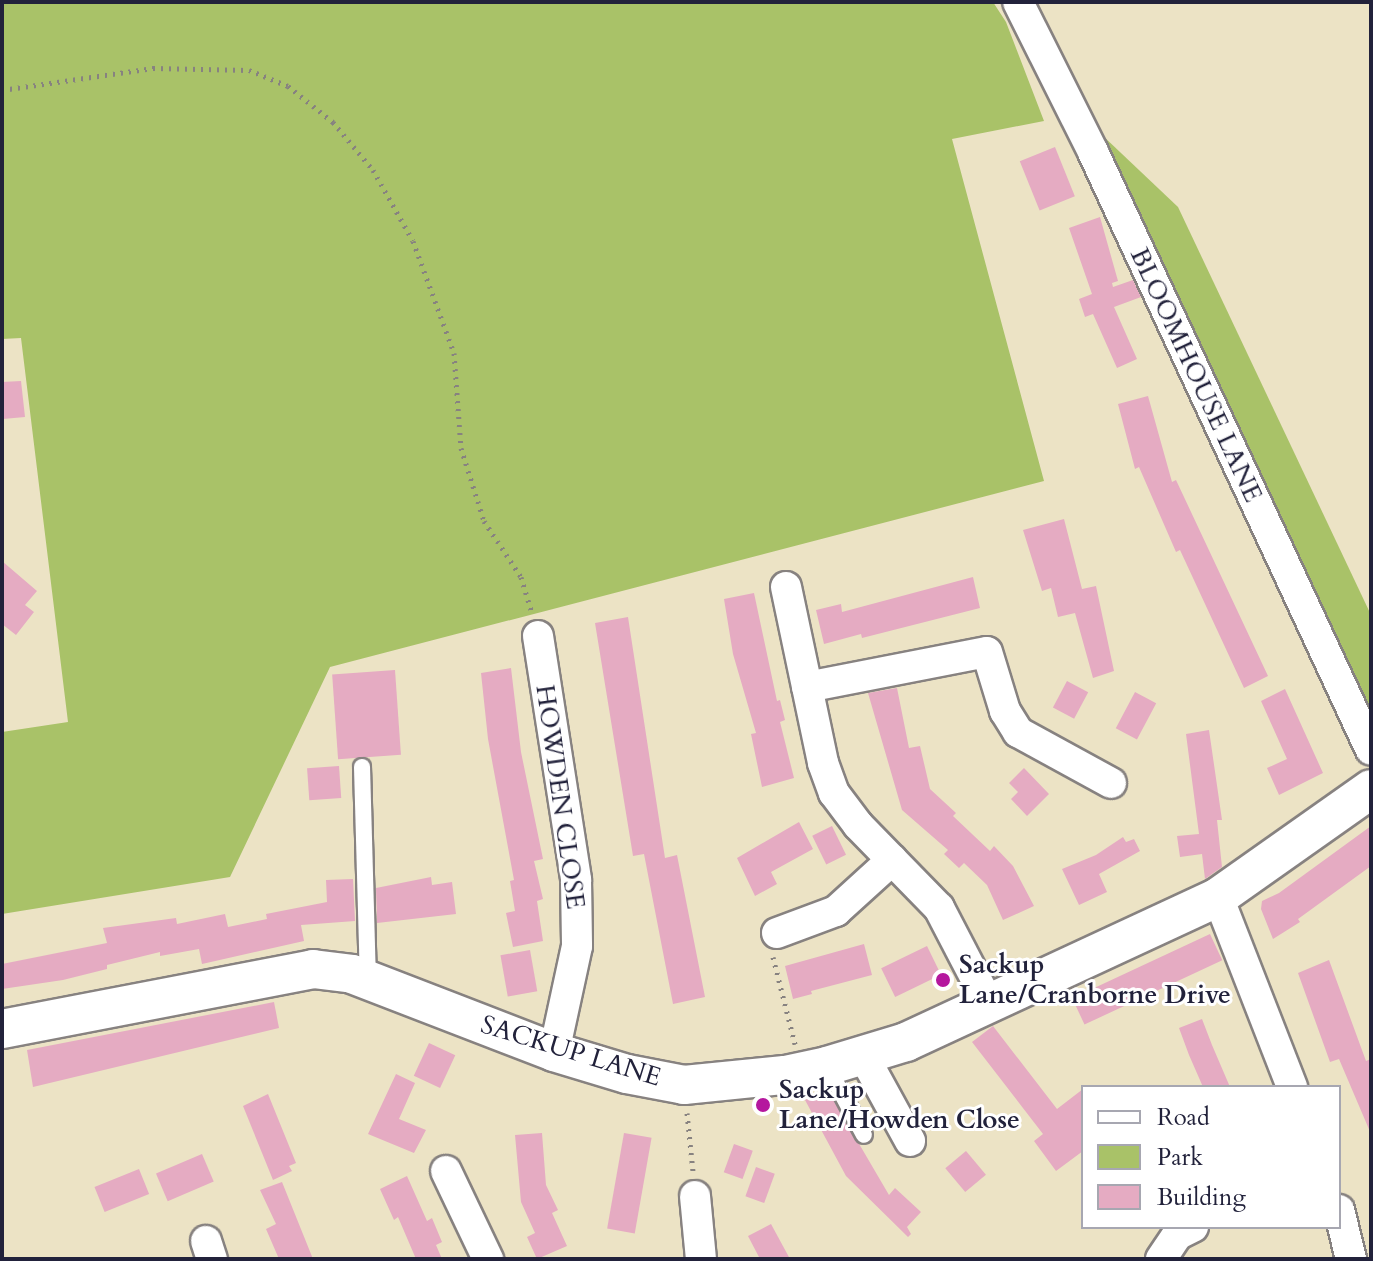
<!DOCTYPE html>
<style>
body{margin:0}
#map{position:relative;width:1373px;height:1261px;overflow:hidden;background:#ece3c5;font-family:Cardo,serif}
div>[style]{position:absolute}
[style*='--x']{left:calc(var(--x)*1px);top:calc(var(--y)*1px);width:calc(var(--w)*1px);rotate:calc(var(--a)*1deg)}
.green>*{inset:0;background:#a9c268}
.building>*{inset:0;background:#e5abc2;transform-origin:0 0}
.path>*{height:5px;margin-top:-2.5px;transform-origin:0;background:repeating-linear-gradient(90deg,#878280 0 2px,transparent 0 8px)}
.roads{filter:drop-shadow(2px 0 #878280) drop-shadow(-2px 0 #878280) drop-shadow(0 2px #878280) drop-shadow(0 -2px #878280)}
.service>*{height:16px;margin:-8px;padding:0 8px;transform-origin:8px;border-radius:8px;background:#fff}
.minor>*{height:30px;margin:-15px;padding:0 15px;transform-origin:15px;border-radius:15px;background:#fff}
.tertiary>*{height:38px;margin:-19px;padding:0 19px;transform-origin:19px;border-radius:19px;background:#fff}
.dots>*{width:22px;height:22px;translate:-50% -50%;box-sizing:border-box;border:4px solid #fff;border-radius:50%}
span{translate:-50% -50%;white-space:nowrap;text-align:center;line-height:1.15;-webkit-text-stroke:6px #fff;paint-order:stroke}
.street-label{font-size:26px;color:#22223b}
.poi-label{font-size:26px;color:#22223b;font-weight:700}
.left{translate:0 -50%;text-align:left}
.frame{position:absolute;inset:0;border:4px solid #22223b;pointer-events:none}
.legend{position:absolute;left:1081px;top:1085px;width:260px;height:144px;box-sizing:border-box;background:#fff;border:2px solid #a7a7b1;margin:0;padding:10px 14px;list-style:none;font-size:24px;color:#22223b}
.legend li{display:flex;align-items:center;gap:16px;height:40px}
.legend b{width:40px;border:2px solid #a7a7b1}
</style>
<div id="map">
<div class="green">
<i style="clip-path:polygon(2px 2px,993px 2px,1006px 22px,1044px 121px,952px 139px,1044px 481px,330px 667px,230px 877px,2px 914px,2px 732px,68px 722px,21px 338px,2px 339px)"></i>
<i style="clip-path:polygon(1083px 117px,1178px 207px,1371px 615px,1371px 710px,1356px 689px)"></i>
</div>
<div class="building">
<i style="left:1055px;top:147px;width:53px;height:38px;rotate:68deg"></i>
<i style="clip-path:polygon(1100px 217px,1118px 281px,1112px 283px,1113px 287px,1133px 280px,1141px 297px,1114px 307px,1137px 359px,1117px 368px,1093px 314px,1085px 317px,1079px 299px,1092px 294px,1069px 228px)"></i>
<i style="clip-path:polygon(21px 381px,25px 417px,3px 419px,2px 382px)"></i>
<i style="clip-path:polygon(1148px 396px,1172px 482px,1176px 480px,1268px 676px,1244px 688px,1180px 550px,1176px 552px,1139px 467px,1135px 469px,1118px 404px)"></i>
<i style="clip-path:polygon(1064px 519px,1082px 589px,1096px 586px,1114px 671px,1093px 678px,1075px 613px,1058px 617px,1051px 588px,1042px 591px,1023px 530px)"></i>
<i style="clip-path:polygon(2px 561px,37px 591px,25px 605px,34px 612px,16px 635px,2px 624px)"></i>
<i style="clip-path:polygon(973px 577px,980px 608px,862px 638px,861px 634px,824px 644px,816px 610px,841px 604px,842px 612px)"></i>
<i style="clip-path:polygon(754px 593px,777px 701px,780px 700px,785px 720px,780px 722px,794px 778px,762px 787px,751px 734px,756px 733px,733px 654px,724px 599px)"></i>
<i style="clip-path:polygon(628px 617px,665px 858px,677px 855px,705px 997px,673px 1004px,644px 854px,633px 856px,595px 623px)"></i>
<i style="clip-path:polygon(511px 668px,521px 752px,543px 859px,534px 861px,543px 899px,537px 901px,543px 941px,513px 947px,506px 913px,515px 911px,510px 881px,514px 880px,488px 739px,481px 673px)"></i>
<i style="left:395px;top:670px;width:85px;height:63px;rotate:86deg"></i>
<i style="left:1067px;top:681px;width:24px;height:30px;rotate:28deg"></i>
<i style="clip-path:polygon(897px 688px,909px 748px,920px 746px,930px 789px,956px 813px,953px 816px,990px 851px,994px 846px,1013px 866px,1034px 906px,1003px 920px,987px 885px,964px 863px,959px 868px,944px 854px,948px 850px,902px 810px,868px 693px)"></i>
<i style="clip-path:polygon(1285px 689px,1323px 773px,1279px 795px,1267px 768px,1287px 759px,1261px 701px)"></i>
<i style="left:1135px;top:692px;width:24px;height:41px;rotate:28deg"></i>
<i style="clip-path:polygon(1209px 730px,1222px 820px,1217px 820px,1222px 867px,1205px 879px,1202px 854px,1180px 857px,1177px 836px,1199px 834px,1186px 734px)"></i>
<i style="left:339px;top:766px;width:32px;height:32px;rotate:86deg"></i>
<i style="clip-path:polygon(1024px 768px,1049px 794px,1027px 816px,1011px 799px,1018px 792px,1009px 783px)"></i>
<i style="clip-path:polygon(799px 822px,813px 849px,771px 872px,777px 884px,755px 896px,737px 858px)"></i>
<i style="left:832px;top:826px;width:32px;height:22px;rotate:64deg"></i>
<i style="clip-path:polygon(1371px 826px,1371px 866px,1298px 919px,1300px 922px,1273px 939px,1261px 909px,1262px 901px,1279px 893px)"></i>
<i style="clip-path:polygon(1123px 837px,1126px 842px,1134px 839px,1140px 851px,1099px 874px,1107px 892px,1079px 905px,1062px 869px,1096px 855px)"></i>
<i style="clip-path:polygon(431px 877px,432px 885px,452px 882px,456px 914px,377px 923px,376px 888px)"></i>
<i style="clip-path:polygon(353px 879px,355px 921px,301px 925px,304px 941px,202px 964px,199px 949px,160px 956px,160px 952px,107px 965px,107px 969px,63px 980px,2px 989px,2px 964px,107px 943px,103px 928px,176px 918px,177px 924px,225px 914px,228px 927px,267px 919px,266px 914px,327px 902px,326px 880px)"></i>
<i style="left:1210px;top:934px;width:29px;height:152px;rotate:65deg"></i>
<i style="clip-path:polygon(864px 944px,872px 975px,811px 991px,812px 994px,793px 999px,785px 966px)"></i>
<i style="left:927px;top:946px;width:32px;height:51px;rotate:64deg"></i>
<i style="left:530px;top:950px;width:42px;height:30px;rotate:80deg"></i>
<i style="clip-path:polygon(1329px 960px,1366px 1061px,1371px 1059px,1371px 1134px,1339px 1059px,1330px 1062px,1298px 973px)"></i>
<i style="clip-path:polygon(274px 1002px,279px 1028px,33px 1087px,27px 1050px)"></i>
<i style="clip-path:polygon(1202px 1019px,1212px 1045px,1230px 1087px,1203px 1087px,1189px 1055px,1179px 1028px)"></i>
<i style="clip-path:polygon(993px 1026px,1057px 1109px,1083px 1089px,1083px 1151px,1056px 1171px,1034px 1141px,1043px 1134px,972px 1042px)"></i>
<i style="left:429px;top:1043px;width:29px;height:36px;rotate:25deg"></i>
<i style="clip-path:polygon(396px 1074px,415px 1083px,399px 1119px,426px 1130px,414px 1153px,368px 1134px)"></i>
<i style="clip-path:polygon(827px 1089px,889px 1195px,895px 1188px,921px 1212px,907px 1227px,911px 1234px,908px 1237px,846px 1176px,805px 1100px)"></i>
<i style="clip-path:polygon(268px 1094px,296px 1163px,289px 1166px,292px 1171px,273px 1180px,243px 1106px)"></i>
<i style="clip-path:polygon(542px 1133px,546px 1185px,558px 1210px,552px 1213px,567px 1246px,537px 1259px,527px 1237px,535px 1233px,521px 1202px,515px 1135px)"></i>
<i style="left:624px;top:1133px;width:28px;height:97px;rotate:10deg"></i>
<i style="left:734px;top:1144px;width:20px;height:30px;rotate:20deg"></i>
<i style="left:966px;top:1151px;width:31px;height:27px;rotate:50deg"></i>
<i style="left:202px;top:1154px;width:30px;height:50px;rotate:67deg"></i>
<i style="left:756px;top:1167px;width:20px;height:31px;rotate:20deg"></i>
<i style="left:139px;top:1169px;width:27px;height:48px;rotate:68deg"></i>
<i style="clip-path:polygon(407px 1176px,427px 1221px,432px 1218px,442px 1242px,436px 1245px,442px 1259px,416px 1259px,398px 1217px,394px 1220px,380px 1189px)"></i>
<i style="clip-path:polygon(282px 1182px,313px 1259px,279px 1259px,266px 1229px,276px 1224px,260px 1190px)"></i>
<i style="clip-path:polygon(771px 1224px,790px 1259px,760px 1259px,748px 1236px)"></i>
</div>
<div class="path">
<i style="--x:2;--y:90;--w:153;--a:-8.3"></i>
<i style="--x:153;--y:68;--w:96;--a:1.2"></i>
<i style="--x:249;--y:70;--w:42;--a:22.3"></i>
<i style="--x:288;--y:86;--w:58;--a:38.7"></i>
<i style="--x:333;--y:122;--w:62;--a:50.2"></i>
<i style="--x:373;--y:170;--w:81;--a:60.6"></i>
<i style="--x:413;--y:241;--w:119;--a:69.9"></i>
<i style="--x:454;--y:353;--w:95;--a:85.8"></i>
<i style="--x:461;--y:448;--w:77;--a:72.5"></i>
<i style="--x:484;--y:521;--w:67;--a:56.5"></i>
<i style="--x:521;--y:577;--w:37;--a:73"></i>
<i style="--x:773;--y:957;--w:90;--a:75.8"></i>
<i style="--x:687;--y:1113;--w:58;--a:84.1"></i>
</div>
<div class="roads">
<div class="service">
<i style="--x:362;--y:767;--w:212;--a:88.4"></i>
<i style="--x:827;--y:1066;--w:78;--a:61.8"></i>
</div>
<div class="minor">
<i style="--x:1018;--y:2;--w:168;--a:63.4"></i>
<i style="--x:1093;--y:152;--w:659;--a:65.07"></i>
<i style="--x:786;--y:587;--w:180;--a:78.1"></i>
<i style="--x:823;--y:763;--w:32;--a:70"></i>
<i style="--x:834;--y:793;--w:40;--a:53"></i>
<i style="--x:858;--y:825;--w:116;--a:45.7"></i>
<i style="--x:939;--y:908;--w:108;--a:62.5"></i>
<i style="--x:538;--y:636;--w:247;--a:81.1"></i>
<i style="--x:576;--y:880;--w:66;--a:89.1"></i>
<i style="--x:577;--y:946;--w:108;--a:102.2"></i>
<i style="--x:807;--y:687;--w:183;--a:-11"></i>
<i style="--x:987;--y:652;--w:62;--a:73"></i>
<i style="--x:1005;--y:711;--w:25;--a:58"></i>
<i style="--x:1018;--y:732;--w:106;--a:28.7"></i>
<i style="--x:1218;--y:897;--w:204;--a:68.7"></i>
<i style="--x:777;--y:933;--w:63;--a:-20.4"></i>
<i style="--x:836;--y:911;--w:76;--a:-42.3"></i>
<i style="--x:863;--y:1055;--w:98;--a:61.3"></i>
<i style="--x:446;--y:1171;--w:98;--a:64.5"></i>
<i style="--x:695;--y:1196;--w:63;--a:84.6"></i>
<i style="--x:1339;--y:1210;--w:50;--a:76.2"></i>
<i style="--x:206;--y:1241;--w:19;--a:72"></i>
<i style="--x:1161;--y:1259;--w:29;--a:-56"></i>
<i style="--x:1177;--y:1235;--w:18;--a:-27"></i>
</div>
<div class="tertiary">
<i style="--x:2;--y:1029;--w:317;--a:-10.9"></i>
<i style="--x:313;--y:969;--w:39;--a:7"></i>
<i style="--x:352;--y:974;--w:217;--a:21.1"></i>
<i style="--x:554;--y:1052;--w:76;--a:16.8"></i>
<i style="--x:627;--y:1074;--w:58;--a:10.9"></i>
<i style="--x:684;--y:1085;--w:101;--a:-5.7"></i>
<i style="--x:785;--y:1075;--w:43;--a:-12.1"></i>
<i style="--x:827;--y:1066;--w:83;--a:-16.9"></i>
<i style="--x:906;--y:1042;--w:344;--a:-24.9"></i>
<i style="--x:1218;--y:897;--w:187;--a:-35.2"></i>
</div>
</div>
<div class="dots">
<i style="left:943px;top:980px;background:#b5179e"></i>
<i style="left:763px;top:1105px;background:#b5179e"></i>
</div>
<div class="street-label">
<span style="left:1196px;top:375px;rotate:65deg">BLOOMHOUSE LANE</span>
<span style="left:560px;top:797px;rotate:82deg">HOWDEN CLOSE</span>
<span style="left:571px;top:1051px;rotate:17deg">SACKUP LANE</span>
</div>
<div class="poi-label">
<span class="left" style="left:959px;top:980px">Sackup<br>Lane/Cranborne Drive</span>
<span class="left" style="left:779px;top:1105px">Sackup<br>Lane/Howden Close</span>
</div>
<div class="frame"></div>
<ul class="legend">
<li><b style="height:10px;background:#fff"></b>Road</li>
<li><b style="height:22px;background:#a9c268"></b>Park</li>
<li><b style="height:22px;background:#e5abc2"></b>Building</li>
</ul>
</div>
